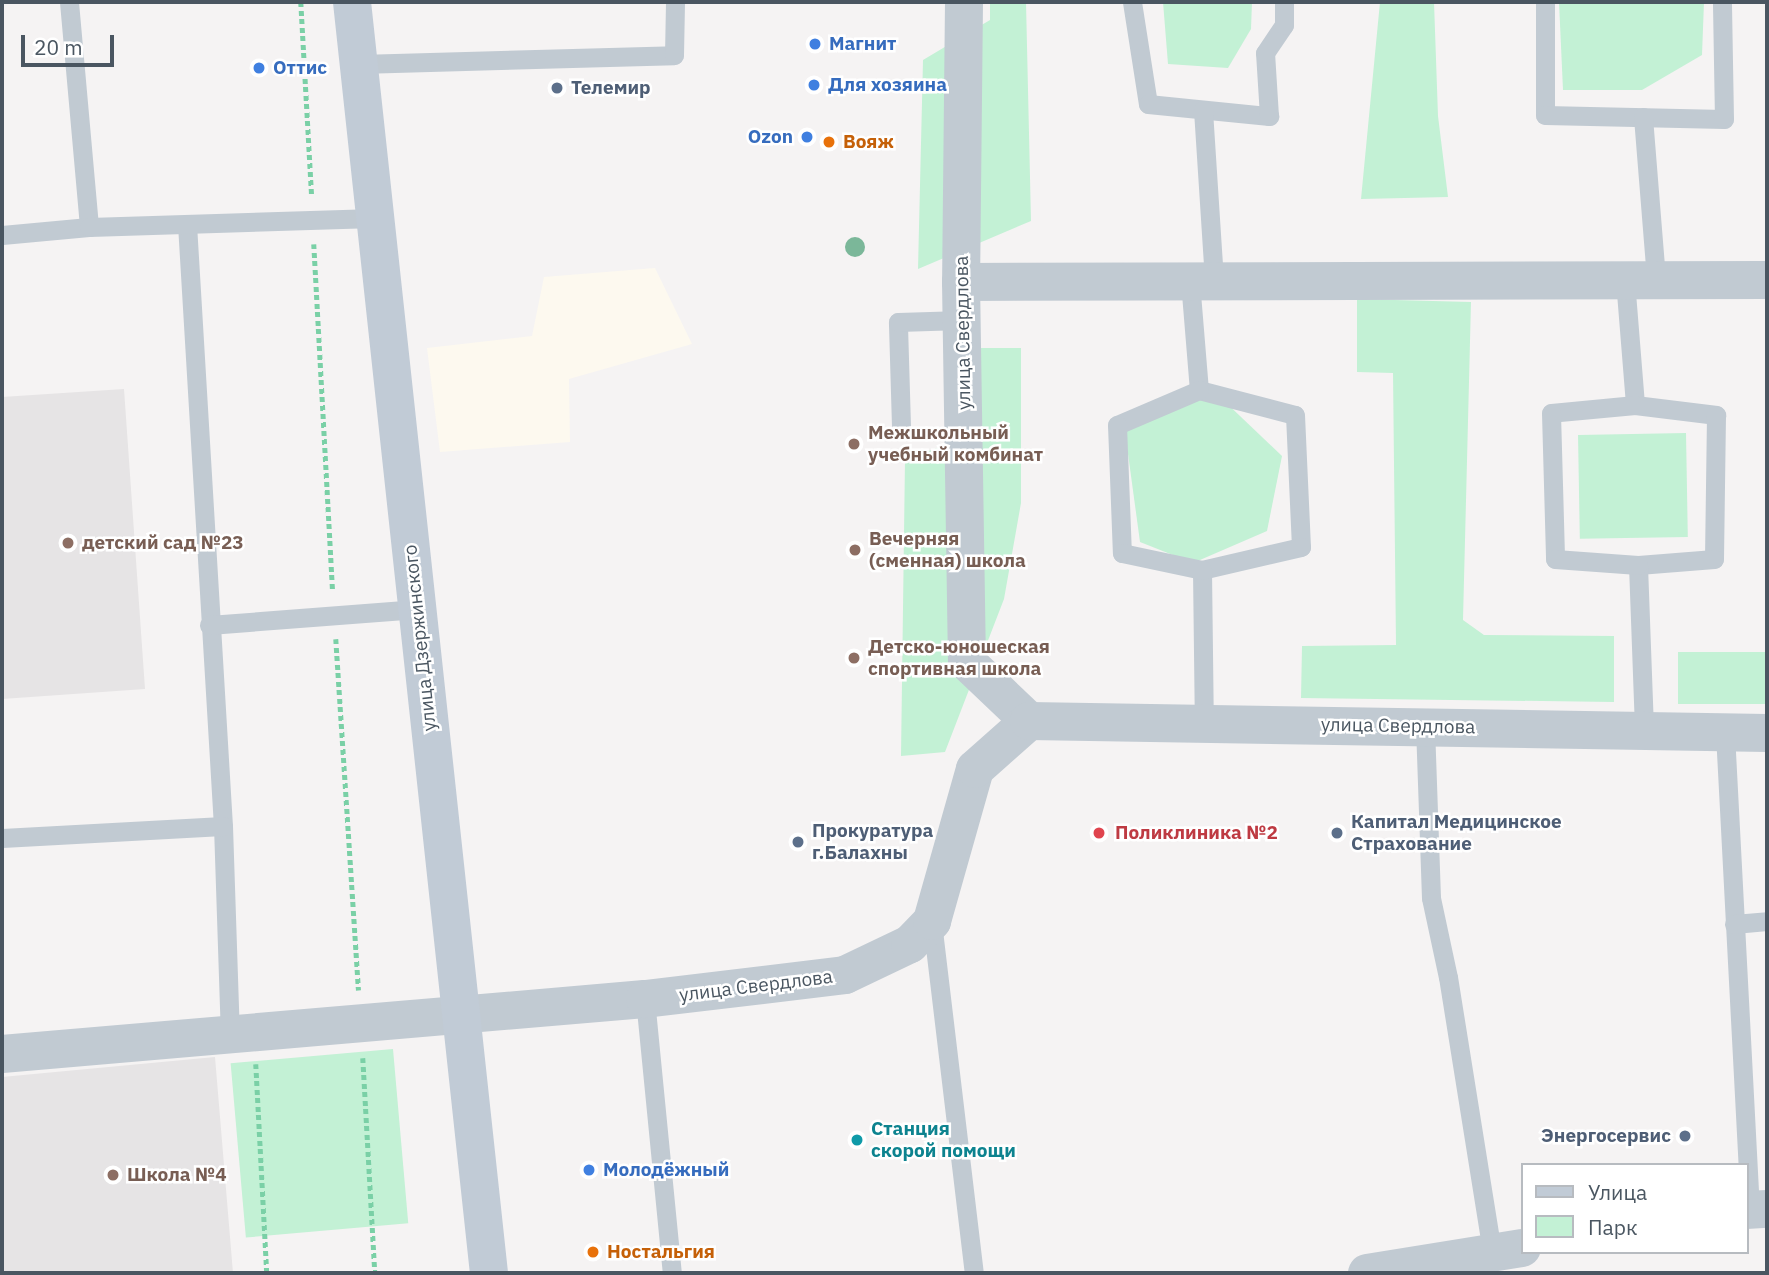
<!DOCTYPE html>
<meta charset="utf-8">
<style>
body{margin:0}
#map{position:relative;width:1769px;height:1275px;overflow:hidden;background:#f5f3f3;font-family:"IBM Plex Sans",sans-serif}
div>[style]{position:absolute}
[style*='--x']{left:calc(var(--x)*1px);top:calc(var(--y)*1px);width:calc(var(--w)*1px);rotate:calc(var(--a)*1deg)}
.commercial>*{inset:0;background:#fdf9ef}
.education>*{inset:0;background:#e6e4e5}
.green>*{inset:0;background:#c3f1d5;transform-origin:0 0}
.path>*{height:4.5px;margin-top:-2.25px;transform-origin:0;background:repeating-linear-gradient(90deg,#7ad0a6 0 5px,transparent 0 8.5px)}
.service>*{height:19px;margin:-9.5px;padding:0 9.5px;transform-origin:9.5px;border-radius:9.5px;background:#c1cad2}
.minor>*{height:38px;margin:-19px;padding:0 19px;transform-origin:19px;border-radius:19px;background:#c1cad2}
.secondary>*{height:38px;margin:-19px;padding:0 19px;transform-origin:19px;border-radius:19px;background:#c1cbd6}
.trees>*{width:20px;height:20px;margin:-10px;border-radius:50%;background:#7bb799}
.dots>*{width:19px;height:19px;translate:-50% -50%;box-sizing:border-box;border:4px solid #fff;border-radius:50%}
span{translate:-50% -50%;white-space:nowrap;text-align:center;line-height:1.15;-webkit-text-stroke:5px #fff;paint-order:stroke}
.shop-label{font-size:19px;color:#366cbe;font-weight:700}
.left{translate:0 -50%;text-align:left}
.right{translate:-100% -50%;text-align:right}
.service-label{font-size:19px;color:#4e5e75;font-weight:700}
.food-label{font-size:19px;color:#c56008;font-weight:700}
.street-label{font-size:19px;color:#4a5661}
.education-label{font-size:19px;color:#785e54;font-weight:700}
.health-label{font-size:19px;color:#be3a42;font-weight:700}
.culture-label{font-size:19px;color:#0d838f;font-weight:700}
.frame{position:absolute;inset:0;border:4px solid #4a5661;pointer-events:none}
.legend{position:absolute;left:1521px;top:1163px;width:228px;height:91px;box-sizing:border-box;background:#fff;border:2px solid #b7bbc0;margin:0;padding:9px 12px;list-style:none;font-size:21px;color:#4a5661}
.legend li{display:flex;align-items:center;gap:14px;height:35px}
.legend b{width:35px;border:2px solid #b7bbc0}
.scale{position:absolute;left:21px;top:35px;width:93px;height:32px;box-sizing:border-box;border:4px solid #4a5661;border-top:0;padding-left:9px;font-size:21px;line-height:24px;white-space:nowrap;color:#4a5661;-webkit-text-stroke:5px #fff;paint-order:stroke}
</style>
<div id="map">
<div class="commercial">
<i style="clip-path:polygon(655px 268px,692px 344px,569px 379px,570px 442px,440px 452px,427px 348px,532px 336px,544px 277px)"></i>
</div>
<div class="education">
<i style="clip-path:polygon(124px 389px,145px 689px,2px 699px,2px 397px)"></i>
<i style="clip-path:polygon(215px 1057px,233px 1273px,2px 1273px,2px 1077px)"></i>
</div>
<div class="green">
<i style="clip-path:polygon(990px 2px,1026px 2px,1031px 221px,918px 269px,923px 60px,990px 20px)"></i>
<i style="clip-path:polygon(1163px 2px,1252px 2px,1251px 29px,1228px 68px,1168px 64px)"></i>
<i style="clip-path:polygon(1380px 2px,1434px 2px,1438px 116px,1448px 197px,1361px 199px)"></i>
<i style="clip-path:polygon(1559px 2px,1704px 2px,1702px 55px,1642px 90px,1563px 90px)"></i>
<i style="clip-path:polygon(1357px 299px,1471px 302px,1463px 620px,1484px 635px,1614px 636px,1614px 702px,1301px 698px,1302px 646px,1396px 645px,1393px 373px,1357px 372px)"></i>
<i style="clip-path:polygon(972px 348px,1021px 348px,1021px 503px,1004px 599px,945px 752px,901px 756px,905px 460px,972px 435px)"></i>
<i style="clip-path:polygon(1219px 396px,1282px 456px,1267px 531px,1193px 563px,1140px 542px,1123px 417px)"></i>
<i style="left:1686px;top:433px;width:104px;height:108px;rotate:89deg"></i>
<i style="left:1767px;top:652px;width:52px;height:89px;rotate:90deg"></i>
<i style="left:393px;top:1049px;width:175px;height:163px;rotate:85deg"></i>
</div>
<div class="path">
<i style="--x:301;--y:2;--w:195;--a:86.8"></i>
<i style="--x:314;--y:244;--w:348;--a:86.9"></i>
<i style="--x:336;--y:639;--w:352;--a:86.3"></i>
<i style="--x:363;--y:1058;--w:215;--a:86.8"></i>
<i style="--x:256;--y:1064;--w:209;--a:87"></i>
</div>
<div class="service">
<i style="--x:69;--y:2;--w:226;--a:84.9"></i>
<i style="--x:1132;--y:2;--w:103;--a:81.1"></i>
<i style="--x:1148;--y:104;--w:122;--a:5.7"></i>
<i style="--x:1269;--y:116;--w:63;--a:-93.6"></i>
<i style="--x:1265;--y:53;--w:34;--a:-56"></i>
<i style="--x:1284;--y:25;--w:23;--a:-90"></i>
<i style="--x:1545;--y:2;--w:113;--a:90"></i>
<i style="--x:1545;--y:115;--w:179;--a:1.3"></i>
<i style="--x:1724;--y:119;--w:117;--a:-91"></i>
<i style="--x:359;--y:64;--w:315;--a:-1.6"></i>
<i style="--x:674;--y:55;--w:53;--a:-88.9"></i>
<i style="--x:1203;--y:110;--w:171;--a:86.3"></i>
<i style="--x:1643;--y:117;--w:164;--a:85.4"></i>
<i style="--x:187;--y:224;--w:603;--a:86.58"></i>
<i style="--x:223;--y:826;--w:210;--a:88.1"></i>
<i style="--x:2;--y:235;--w:87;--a:-5.3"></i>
<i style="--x:89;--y:227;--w:286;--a:-1.8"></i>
<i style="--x:1625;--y:280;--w:125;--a:85.4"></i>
<i style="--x:1635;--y:405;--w:82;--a:7"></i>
<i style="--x:1716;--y:415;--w:144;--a:90.8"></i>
<i style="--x:1714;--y:559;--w:76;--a:175.5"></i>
<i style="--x:1638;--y:565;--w:166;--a:87.9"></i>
<i style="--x:1190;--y:281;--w:109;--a:85.3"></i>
<i style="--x:1199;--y:390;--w:99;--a:14.6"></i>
<i style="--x:1295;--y:415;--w:132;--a:87.4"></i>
<i style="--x:1301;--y:547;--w:102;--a:166.9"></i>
<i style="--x:1202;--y:570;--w:153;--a:89.3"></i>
<i style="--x:1199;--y:390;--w:89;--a:156.9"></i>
<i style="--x:1117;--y:425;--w:128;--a:87.8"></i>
<i style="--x:1122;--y:553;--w:82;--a:12"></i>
<i style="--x:1635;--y:405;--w:84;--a:174.6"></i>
<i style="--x:1551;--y:413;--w:146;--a:88.4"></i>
<i style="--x:1555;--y:559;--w:83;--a:4.1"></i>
<i style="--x:901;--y:426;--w:104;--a:-91.7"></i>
<i style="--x:898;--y:322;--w:64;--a:-1.8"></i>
<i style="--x:209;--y:625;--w:209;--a:-4.4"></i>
<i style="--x:1425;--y:726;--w:172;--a:88"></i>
<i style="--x:1431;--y:898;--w:81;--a:77.9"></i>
<i style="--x:1448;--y:977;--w:279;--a:80.9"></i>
<i style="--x:1725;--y:733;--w:477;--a:87"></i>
<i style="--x:2;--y:838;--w:221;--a:-3.1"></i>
<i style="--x:932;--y:922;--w:354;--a:83.2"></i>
<i style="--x:1734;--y:924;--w:33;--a:-5"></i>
<i style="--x:645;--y:999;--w:275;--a:84.4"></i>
</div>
<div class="minor">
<i style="--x:964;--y:2;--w:280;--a:90.6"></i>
<i style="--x:961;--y:282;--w:380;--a:89.1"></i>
<i style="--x:967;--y:662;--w:86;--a:43.6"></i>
<i style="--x:961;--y:282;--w:806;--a:-0.14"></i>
<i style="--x:2;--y:1054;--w:645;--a:-4.89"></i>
<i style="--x:645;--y:999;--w:201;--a:-6.8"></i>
<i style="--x:845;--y:975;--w:72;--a:-25.5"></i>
<i style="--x:910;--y:944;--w:32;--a:-46"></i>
<i style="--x:932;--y:921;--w:158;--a:-74.2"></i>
<i style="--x:975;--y:769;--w:72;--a:-41.6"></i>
<i style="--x:1029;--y:721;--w:738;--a:0.93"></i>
<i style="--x:1746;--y:1210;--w:21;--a:-3"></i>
<i style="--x:1367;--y:1273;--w:157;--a:-9.2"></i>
</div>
<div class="secondary">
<i style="--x:352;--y:2;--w:1278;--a:83.85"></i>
</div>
<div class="trees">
<i style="left:855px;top:247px"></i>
</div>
<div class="dots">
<i style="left:815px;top:44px;background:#3f7fe0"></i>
<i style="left:259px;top:68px;background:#3f7fe0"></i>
<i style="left:814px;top:85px;background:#3f7fe0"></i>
<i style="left:557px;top:88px;background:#5c6f8a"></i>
<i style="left:807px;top:137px;background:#3f7fe0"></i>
<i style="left:829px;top:142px;background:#e8710a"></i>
<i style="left:854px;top:444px;background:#8d6e63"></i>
<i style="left:68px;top:543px;background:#8d6e63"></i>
<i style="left:855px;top:550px;background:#8d6e63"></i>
<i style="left:854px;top:658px;background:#8d6e63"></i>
<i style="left:1099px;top:833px;background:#e0444e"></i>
<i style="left:1337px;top:833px;background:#5c6f8a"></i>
<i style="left:798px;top:842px;background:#5c6f8a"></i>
<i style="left:1685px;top:1136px;background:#5c6f8a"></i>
<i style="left:857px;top:1140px;background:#0f9aa8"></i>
<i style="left:589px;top:1170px;background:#3f7fe0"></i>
<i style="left:113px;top:1175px;background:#8d6e63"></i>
<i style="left:593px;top:1252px;background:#e8710a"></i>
</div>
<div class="shop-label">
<span class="left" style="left:829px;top:44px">Магнит</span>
<span class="left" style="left:273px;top:68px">Оттис</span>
<span class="left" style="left:828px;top:85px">Для хозяина</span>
<span class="right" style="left:793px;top:137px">Ozon</span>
<span class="left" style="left:603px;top:1170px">Молодёжный</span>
</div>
<div class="service-label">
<span class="left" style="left:571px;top:88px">Телемир</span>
<span class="left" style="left:1351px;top:833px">Капитал Медицинское<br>Страхование</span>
<span class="left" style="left:812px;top:842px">Прокуратура<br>г.Балахны</span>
<span class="right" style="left:1671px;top:1136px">Энергосервис</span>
</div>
<div class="food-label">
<span class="left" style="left:843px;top:142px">Вояж</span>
<span class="left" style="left:607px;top:1252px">Ностальгия</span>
</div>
<div class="street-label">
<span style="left:963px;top:333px;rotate:-91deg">улица Свердлова</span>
<span style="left:420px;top:638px;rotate:-96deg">улица Дзержинского</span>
<span style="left:1398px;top:726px;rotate:1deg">улица Свердлова</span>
<span style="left:756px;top:986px;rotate:-7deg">улица Свердлова</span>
</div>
<div class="education-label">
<span class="left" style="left:868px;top:444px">Межшкольный<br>учебный комбинат</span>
<span class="left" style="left:869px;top:550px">Вечерняя<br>(сменная) школа</span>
<span class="left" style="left:82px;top:543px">детский сад №23</span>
<span class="left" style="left:868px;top:658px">Детско-юношеская<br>спортивная школа</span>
<span class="left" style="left:127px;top:1175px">Школа №4</span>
</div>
<div class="health-label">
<span class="left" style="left:1115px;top:833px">Поликлиника №2</span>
</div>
<div class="culture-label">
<span class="left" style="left:871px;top:1140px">Станция<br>скорой помощи</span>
</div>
<div class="frame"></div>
<ul class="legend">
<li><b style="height:9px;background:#c1cbd6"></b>Улица</li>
<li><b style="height:19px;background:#c3f1d5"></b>Парк</li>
</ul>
<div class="scale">20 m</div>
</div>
